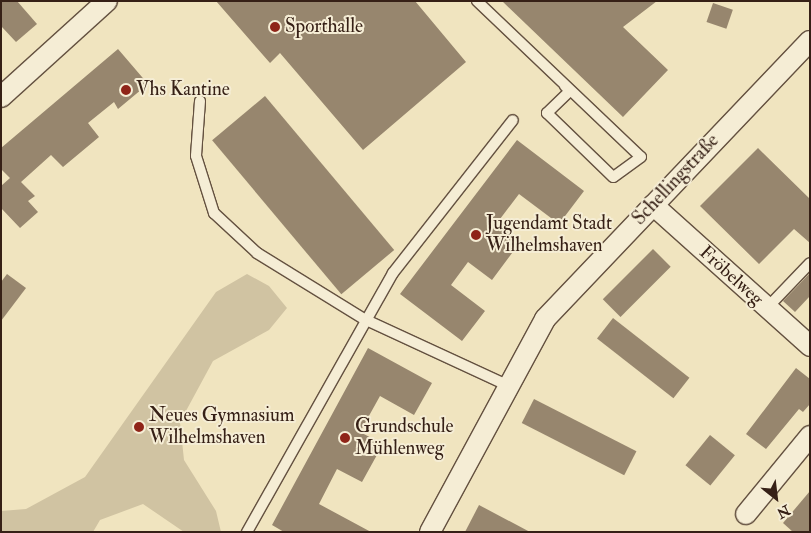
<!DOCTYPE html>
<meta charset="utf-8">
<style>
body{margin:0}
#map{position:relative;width:811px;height:533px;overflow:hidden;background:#f0e4bf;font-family:"IM FELL Double Pica",serif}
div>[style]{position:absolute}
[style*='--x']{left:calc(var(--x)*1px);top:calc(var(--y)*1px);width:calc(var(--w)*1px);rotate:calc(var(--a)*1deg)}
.green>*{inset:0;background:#d0c3a2}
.building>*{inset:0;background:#97866e;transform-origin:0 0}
.roads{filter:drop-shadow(1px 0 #645140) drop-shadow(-1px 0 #645140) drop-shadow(0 1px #645140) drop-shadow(0 -1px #645140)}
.service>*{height:10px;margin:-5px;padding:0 5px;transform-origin:5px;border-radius:5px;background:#f5edd5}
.minor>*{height:20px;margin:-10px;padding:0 10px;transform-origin:10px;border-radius:10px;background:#f5edd5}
.dots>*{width:14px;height:14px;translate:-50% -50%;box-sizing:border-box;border:2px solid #f5edd5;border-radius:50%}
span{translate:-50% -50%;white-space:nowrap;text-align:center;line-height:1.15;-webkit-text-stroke:4px #f5edd5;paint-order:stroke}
.poi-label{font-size:19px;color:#362016}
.left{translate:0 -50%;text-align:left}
.street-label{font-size:19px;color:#362016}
.frame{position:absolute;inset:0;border:2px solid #362016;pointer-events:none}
.north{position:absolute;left:751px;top:473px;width:50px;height:50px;-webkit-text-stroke:4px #f5edd5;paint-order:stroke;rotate:151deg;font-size:14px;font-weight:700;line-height:20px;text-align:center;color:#362016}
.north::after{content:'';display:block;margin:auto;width:18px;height:22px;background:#362016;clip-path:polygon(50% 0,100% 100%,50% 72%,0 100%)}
</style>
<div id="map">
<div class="green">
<i style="clip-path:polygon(247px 274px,269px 286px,287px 308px,269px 330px,213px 361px,180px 422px,184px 460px,216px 511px,221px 532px,184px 532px,143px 504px,100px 520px,93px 532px,1px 532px,1px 511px,26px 509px,85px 477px,216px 292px)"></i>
</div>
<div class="building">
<i style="clip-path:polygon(1px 1px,17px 1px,37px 24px,16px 42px,1px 26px)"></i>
<i style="clip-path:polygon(216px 1px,415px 1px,466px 62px,363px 150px,280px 53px,270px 63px)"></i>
<i style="clip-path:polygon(502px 1px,657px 1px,623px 27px,668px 70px,623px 117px)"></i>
<i style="left:713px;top:3px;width:21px;height:20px;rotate:19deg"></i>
<i style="clip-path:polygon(118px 49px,148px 84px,118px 109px,114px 102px,88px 123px,99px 137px,63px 167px,51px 155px,21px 182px,35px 196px,28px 201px,38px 212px,20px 228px,1px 208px,1px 186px,10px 178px,1px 169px,1px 148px)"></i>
<i style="left:265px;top:96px;width:201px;height:69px;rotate:50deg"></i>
<i style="clip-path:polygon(517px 140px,584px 191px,559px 224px,519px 194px,497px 223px,521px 241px,492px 280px,468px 262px,451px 285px,485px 311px,462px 341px,400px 294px)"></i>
<i style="clip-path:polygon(758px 148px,810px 199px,810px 243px,794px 229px,759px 264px,700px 206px)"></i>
<i style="left:653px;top:249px;width:25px;height:71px;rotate:45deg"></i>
<i style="clip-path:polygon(810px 273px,810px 296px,795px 312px,783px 301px)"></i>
<i style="clip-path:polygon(7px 274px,26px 288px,1px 321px,1px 282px)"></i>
<i style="left:613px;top:318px;width:97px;height:26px;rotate:38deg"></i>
<i style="clip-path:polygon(368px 348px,432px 383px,414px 415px,380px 396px,360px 432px,383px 444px,362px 482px,337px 469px,319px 504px,371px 532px,284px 532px,272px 525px)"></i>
<i style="clip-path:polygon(796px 368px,810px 379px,810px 404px,803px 412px,799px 409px,766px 449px,746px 434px)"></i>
<i style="left:534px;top:399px;width:115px;height:27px;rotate:27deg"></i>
<i style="left:710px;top:435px;width:32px;height:39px;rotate:39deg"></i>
<i style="clip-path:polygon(810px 491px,810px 532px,793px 532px,783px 523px)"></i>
<i style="clip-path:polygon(479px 505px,530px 532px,465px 532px)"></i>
</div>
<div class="roads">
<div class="service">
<i style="--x:477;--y:1;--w:226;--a:43.6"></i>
<i style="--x:641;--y:157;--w:34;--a:144"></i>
<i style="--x:613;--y:177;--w:92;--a:-135.9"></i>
<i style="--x:547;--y:113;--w:32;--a:-44"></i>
<i style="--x:570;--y:91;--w:7;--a:-135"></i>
<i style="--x:200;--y:101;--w:55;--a:94.2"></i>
<i style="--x:196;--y:156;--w:60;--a:72.5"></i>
<i style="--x:214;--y:213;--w:59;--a:42.9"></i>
<i style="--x:257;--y:253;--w:126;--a:31.7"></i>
<i style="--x:364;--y:319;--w:160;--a:24.8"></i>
<i style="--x:767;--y:308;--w:62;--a:-46.3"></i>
<i style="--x:247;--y:532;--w:297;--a:-60.6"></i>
<i style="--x:393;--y:273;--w:194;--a:-51.9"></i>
</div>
<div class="minor">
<i style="--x:1;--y:97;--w:143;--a:-42.2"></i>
<i style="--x:653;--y:205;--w:211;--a:41.9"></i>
<i style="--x:746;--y:514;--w:101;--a:-50.6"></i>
<i style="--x:430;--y:532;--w:242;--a:-61.6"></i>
<i style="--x:545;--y:319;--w:384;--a:-46.4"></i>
</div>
</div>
<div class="dots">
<i style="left:275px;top:27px;background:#8f2418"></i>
<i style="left:126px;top:90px;background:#8f2418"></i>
<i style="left:476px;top:235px;background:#8f2418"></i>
<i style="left:139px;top:427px;background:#8f2418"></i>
<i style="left:345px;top:438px;background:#8f2418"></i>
</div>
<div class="poi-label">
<span class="left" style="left:285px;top:27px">Sporthalle</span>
<span class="left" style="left:136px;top:90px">Vhs Kantine</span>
<span class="left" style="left:486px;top:235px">Jugendamt Stadt<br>Wilhelmshaven</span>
<span class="left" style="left:149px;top:427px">Neues Gymnasium<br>Wilhelmshaven</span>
<span class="left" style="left:355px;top:438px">Grundschule<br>Mühlenweg</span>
</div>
<div class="street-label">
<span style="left:676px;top:180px;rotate:-47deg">Schellingstraße</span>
<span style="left:731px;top:276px;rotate:42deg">Fröbelweg</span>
</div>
<div class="frame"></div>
<div class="north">N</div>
</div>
